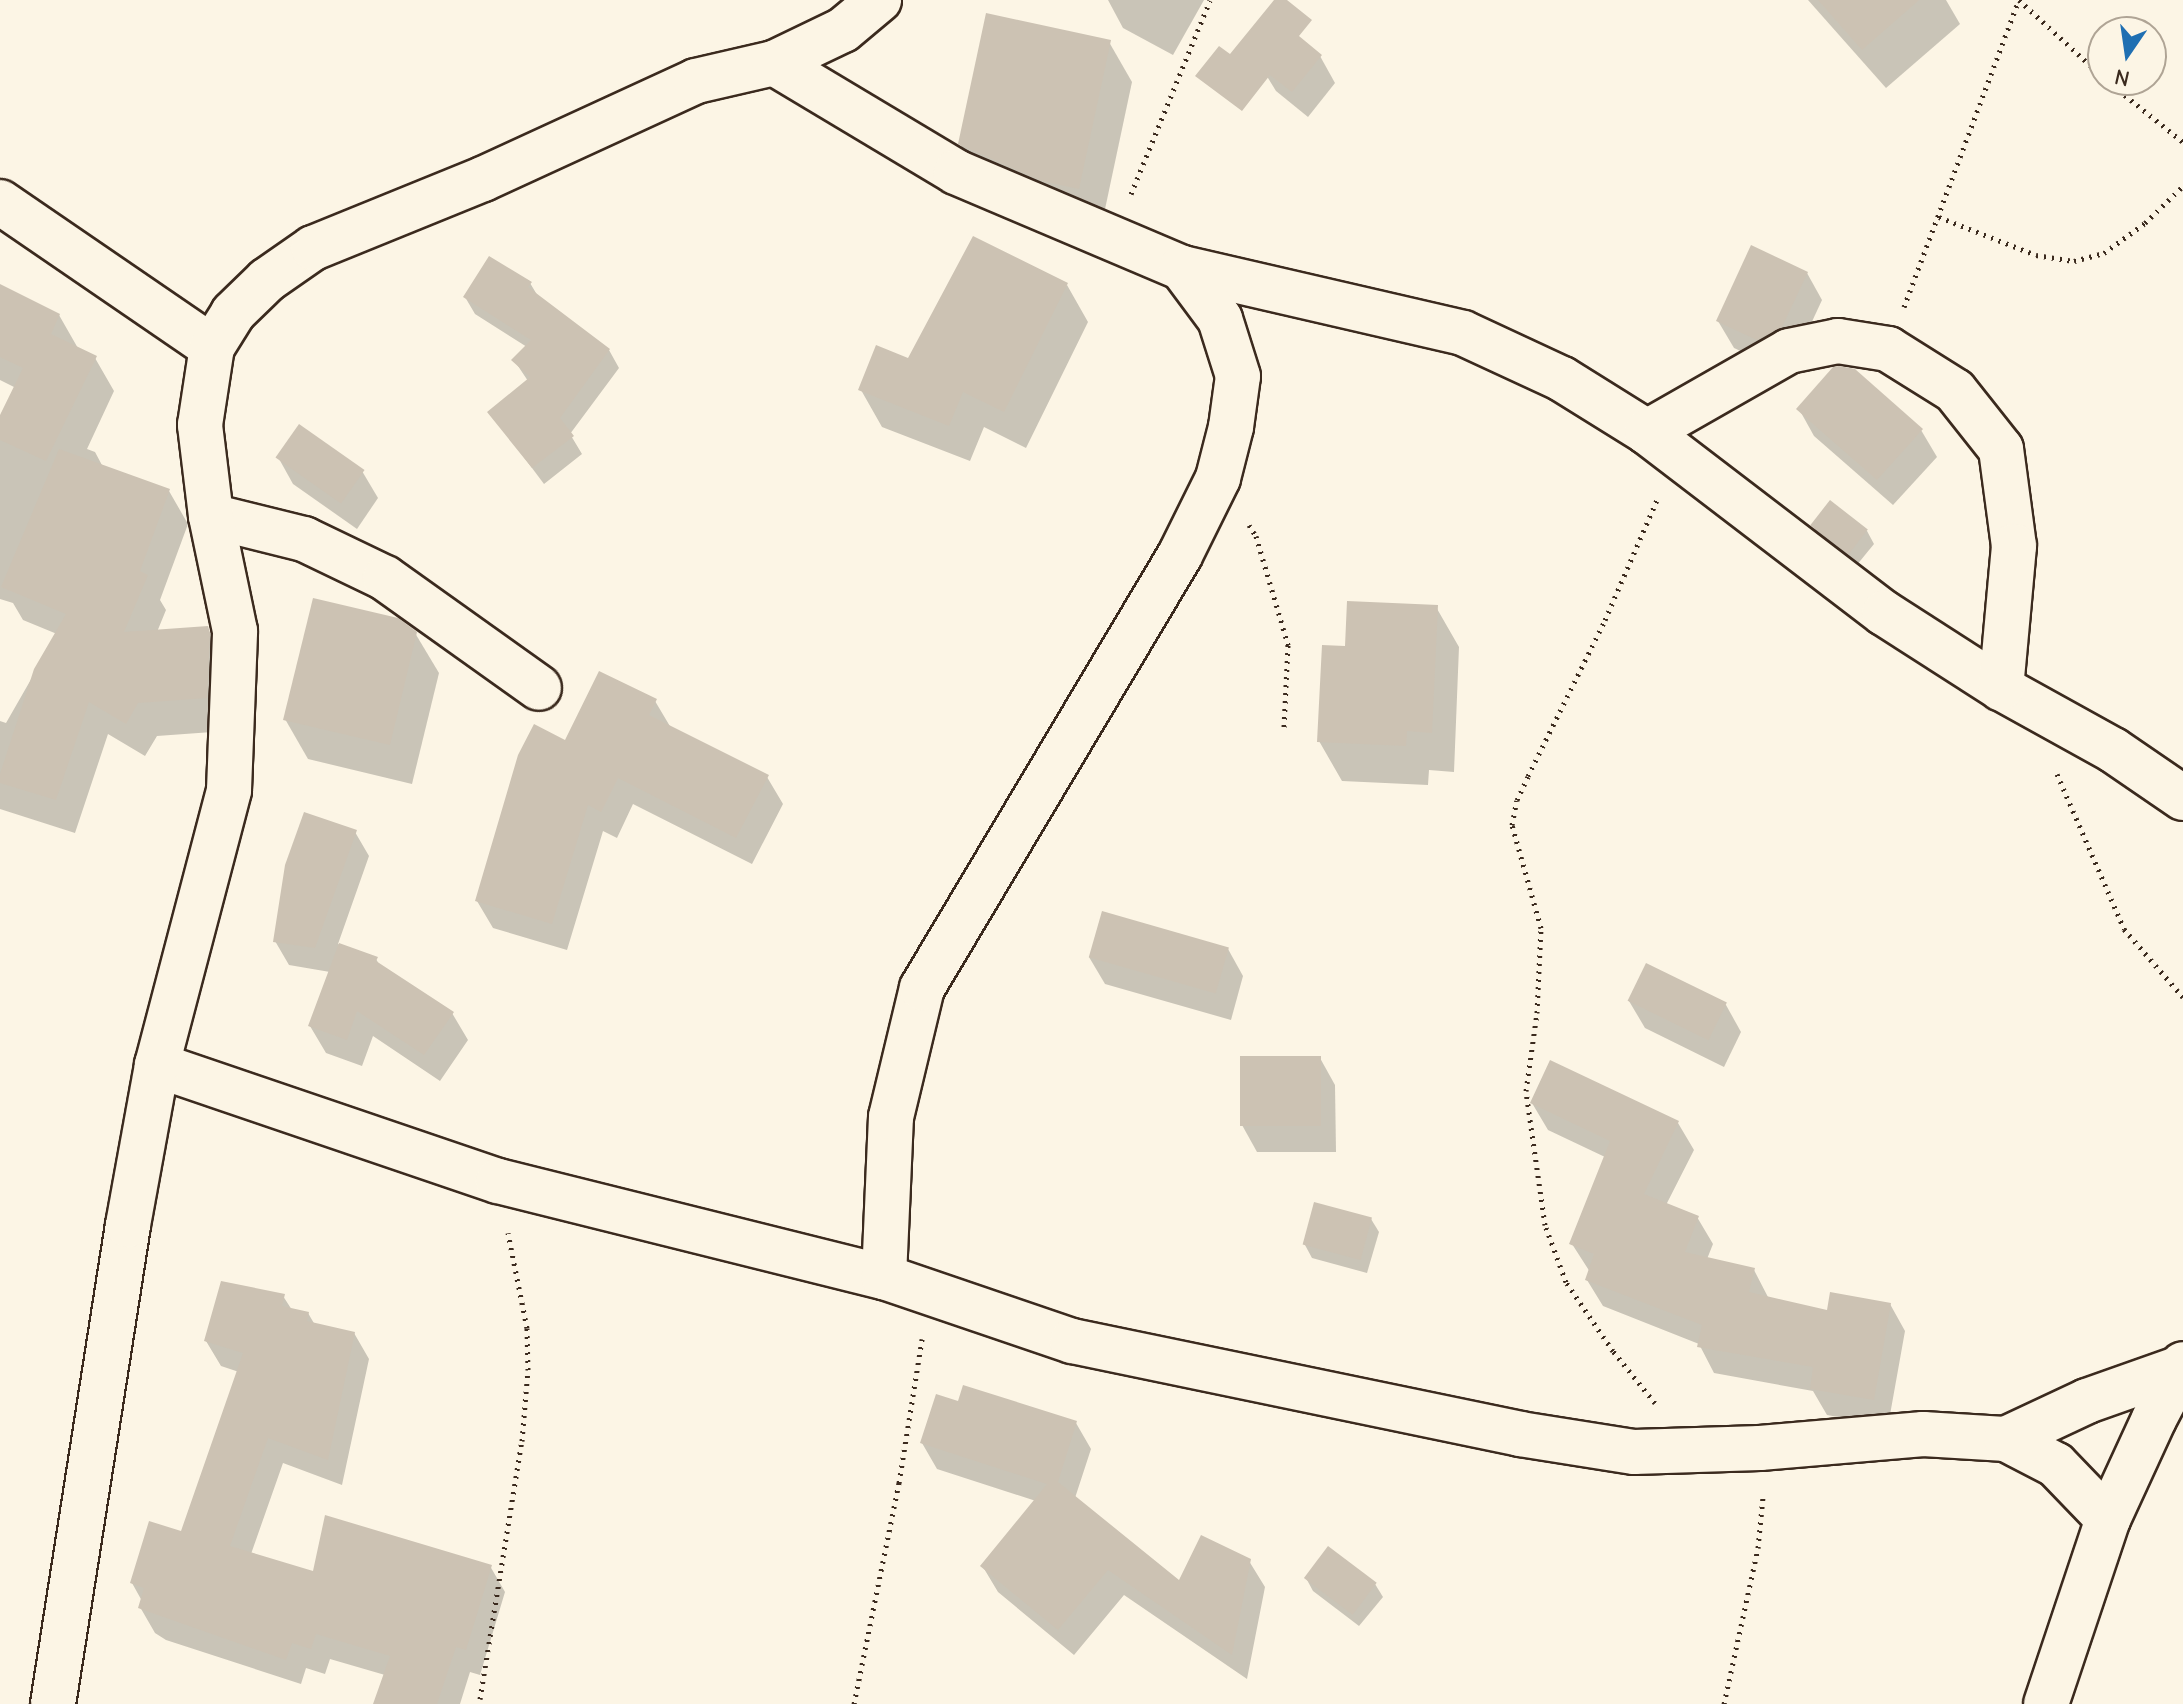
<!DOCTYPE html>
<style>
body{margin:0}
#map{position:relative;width:2183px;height:1704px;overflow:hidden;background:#fcf5e5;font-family:"Comic Neue",sans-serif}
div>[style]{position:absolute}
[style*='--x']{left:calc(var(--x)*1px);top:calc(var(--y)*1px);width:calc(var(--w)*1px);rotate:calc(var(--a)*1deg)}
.shadow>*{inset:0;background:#0003}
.building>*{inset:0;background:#ccc2b3;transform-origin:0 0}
.path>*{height:5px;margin-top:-2.5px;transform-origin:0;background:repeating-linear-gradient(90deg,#3b2a1e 0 2px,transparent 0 8px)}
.roads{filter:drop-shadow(2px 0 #3b2a1e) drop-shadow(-2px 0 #3b2a1e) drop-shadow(0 2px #3b2a1e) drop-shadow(0 -2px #3b2a1e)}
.minor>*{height:44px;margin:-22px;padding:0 22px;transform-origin:22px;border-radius:22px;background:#fcf5e5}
span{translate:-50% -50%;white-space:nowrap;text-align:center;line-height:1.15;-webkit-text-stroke:7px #fcf5e5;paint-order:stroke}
.north{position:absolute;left:2087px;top:16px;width:80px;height:80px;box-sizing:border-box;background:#fcf5e5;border:2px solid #afa495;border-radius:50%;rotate:193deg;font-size:22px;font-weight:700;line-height:32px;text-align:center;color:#3b2a1e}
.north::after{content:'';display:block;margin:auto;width:28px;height:36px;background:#1f6fb2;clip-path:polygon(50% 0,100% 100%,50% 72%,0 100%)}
</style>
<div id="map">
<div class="shadow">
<i style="clip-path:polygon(1108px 0,1204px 0,1173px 55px,1123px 28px)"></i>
<i style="clip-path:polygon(1808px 0,1946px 0,1960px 24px,1886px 88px)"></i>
<i style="clip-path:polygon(1109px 42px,1132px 82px,1101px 228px,984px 184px,960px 144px)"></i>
<i style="clip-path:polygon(1320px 56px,1335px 83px,1308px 117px,1276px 91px,1260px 65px)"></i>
<i style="clip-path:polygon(1807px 273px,1822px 300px,1797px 354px,1773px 366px,1734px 348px,1718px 321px)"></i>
<i style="clip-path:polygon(530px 283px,539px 298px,609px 350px,619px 368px,570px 434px,582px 454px,544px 484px,490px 412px,528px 381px,514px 360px,527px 347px,475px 314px,465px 297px)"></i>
<i style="clip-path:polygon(1067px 285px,1088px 322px,1026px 448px,984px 427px,970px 461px,882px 427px,861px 390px)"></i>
<i style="clip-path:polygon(0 298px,59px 315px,79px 350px,95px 358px,114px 391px,87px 449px,95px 452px,103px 467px,169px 491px,188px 524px,160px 600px,166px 610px,157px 632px,207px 628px,227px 662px,226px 731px,157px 736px,145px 756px,108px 734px,75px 833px,0 809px,0 721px,6px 723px,57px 634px,23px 620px,13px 603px,0 599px,0 420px,16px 388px,0 380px)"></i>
<i style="clip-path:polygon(1799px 409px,1921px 430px,1937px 457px,1893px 505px,1814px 436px)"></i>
<i style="clip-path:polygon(278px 457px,362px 471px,378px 498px,357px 529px,293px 484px)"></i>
<i style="clip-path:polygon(1813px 526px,1867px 531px,1874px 544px,1856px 566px,1821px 539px)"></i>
<i style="clip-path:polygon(1436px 607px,1459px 647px,1454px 772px,1429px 770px,1428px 785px,1342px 781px,1319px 741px,1347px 648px)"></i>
<i style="clip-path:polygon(415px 633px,439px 673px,412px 784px,308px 759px,285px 719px)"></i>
<i style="clip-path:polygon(655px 701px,671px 728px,767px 777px,783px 804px,752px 864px,633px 804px,617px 838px,603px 831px,567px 950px,493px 928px,477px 901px,566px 742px)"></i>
<i style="clip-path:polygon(355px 832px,369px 856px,338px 944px,376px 959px,380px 966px,452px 1013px,468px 1040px,440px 1081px,373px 1036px,362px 1066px,326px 1053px,310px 1026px,330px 972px,289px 965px,275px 941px)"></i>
<i style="clip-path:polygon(1228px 949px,1243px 976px,1231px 1020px,1105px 984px,1089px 957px)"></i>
<i style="clip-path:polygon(1629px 1001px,1726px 1005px,1741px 1032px,1724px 1067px,1645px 1028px)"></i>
<i style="clip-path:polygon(1320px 1058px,1335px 1085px,1336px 1152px,1257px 1152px,1242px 1125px)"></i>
<i style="clip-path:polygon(1532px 1103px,1678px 1123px,1694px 1150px,1666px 1205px,1697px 1217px,1713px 1244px,1707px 1259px,1754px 1270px,1769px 1299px,1828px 1312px,1890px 1304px,1905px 1331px,1888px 1426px,1827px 1415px,1813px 1391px,1714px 1373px,1699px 1344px,1603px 1306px,1587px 1280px,1590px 1272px,1572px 1244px,1605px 1157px,1548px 1130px)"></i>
<i style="clip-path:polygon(1371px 1219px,1379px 1232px,1367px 1273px,1312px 1258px,1305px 1245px)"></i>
<i style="clip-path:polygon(283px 1296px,292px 1310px,308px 1313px,315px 1325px,354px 1333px,369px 1359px,342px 1485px,283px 1463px,251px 1554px,315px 1574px,490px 1566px,505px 1592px,480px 1675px,470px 1672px,460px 1704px,375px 1704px,385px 1675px,330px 1659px,325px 1674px,306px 1668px,301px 1684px,166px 1640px,155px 1633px,140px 1607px,142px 1601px,132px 1583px,182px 1533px,239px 1372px,221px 1366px,206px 1341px)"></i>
<i style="clip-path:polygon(959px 1404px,1076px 1423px,1091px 1449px,1075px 1498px,1180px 1583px,1249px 1561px,1265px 1587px,1247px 1679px,1124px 1595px,1074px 1655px,998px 1592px,983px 1567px,1036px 1501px,937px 1469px,922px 1443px)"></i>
<i style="clip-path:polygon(1306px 1578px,1375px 1584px,1383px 1597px,1359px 1626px,1313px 1591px)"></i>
</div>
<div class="building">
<i style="clip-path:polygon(1274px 0,1287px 0,1312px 20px,1299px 36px,1322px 55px,1292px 92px,1270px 75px,1242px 111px,1195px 76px,1219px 46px,1230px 54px)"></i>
<i style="clip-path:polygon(1818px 0,1919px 0,1862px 50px)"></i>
<i style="clip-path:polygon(986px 13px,1111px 40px,1079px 189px,1042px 181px,958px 144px)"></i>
<i style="clip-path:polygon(973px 236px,1068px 283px,1004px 412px,963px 392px,949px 426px,858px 390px,876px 345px,908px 358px)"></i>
<i style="clip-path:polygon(1751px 245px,1808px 272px,1782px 327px,1757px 340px,1716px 321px)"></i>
<i style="clip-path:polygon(489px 256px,532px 282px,528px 287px,610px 349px,560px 418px,574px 436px,532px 468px,487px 412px,530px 377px,511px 360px,531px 340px,463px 297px)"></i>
<i style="clip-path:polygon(0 284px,60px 314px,51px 334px,97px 356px,46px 461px,0 440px,0 415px,23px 368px,0 357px)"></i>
<i style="clip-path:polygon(1839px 366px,1855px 369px,1923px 429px,1877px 480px,1796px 409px,1833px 367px)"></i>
<i style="left:299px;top:424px;width:80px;height:41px;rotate:35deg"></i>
<i style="clip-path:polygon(59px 449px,170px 489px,140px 571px,148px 575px,124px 632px,208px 626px,210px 633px,207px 698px,138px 703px,126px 724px,89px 702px,56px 800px,0 783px,0 774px,34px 669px,66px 614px,1px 587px)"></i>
<i style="left:1830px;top:500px;width:48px;height:32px;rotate:38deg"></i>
<i style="clip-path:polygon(313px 598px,398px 618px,417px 632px,390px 745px,283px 720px)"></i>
<i style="clip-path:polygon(1347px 601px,1438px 605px,1432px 733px,1407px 731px,1406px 746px,1317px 742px,1322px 645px,1345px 646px)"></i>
<i style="clip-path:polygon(599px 671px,657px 699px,649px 715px,769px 775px,736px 838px,618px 778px,601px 812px,588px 805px,552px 924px,475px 901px,518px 755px,534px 724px,565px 740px)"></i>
<i style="clip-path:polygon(304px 812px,357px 830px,315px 948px,273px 942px,285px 865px)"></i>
<i style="left:1102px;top:911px;width:132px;height:48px;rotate:16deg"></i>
<i style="clip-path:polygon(339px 943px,378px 957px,376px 961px,454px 1012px,424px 1055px,357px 1011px,347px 1040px,308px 1026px)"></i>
<i style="left:1646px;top:963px;width:90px;height:42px;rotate:26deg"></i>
<i style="left:1240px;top:1056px;width:81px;height:70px"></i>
<i style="clip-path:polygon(1550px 1060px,1679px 1121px,1644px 1194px,1699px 1216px,1685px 1252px,1755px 1268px,1749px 1292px,1827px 1310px,1830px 1292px,1891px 1303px,1874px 1400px,1810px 1389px,1813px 1367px,1697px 1347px,1702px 1325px,1585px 1280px,1594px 1254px,1569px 1244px,1610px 1141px,1530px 1103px)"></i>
<i style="left:1314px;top:1202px;width:60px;height:44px;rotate:15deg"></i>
<i style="clip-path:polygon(221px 1281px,285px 1294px,282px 1306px,309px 1312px,307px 1321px,355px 1332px,328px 1460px,268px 1438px,230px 1546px,313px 1571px,325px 1515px,492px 1565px,466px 1650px,456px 1647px,437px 1704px,373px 1704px,390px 1656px,316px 1634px,311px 1649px,292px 1643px,286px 1660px,138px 1608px,144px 1588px,130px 1583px,149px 1521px,181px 1531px,243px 1353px,204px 1341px)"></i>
<i style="clip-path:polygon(963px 1385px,1077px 1421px,1058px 1482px,1179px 1580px,1201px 1535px,1251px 1559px,1232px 1655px,1108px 1570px,1058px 1630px,980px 1566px,1047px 1484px,920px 1443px,936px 1394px,958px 1401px)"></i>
<i style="left:1328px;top:1546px;width:61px;height:40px;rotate:37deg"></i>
</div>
<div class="path">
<i style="--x:2019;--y:0;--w:114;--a:42.5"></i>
<i style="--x:2106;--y:80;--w:99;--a:38.8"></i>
<i style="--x:1131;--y:194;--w:209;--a:-67.8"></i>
<i style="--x:1939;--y:217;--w:104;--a:21.4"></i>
<i style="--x:2036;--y:255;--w:38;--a:9"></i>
<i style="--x:2074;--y:261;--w:31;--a:-15"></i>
<i style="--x:2104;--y:253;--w:51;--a:-36.2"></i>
<i style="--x:2145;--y:223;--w:53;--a:-44.2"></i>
<i style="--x:1904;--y:307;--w:328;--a:-69.5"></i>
<i style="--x:1249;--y:525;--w:13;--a:58"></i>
<i style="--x:1256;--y:536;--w:114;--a:73.6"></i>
<i style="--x:1288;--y:645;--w:83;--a:92.8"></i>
<i style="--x:2057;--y:774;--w:169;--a:66.6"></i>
<i style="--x:2124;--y:929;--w:90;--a:49.1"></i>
<i style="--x:1655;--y:1403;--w:67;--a:-128.9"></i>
<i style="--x:1613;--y:1351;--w:83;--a:-124.3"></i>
<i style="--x:1566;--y:1282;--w:61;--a:-110.2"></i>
<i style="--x:1545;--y:1225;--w:135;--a:-98.1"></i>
<i style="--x:1526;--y:1091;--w:79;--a:-82"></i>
<i style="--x:1537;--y:1013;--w:85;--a:-87.3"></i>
<i style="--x:1541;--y:928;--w:107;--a:-105.7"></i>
<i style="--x:1512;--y:825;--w:25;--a:-79"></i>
<i style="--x:1517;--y:800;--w:26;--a:-65"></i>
<i style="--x:1528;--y:776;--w:174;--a:-63.7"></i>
<i style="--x:1605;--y:620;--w:131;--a:-66.6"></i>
<i style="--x:480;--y:1699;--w:261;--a:-80.8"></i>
<i style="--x:522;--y:1441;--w:71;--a:-85.2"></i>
<i style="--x:528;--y:1370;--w:42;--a:-91.4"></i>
<i style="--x:527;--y:1328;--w:97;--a:-101.3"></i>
<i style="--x:854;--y:1704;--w:226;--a:-78.5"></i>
<i style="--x:899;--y:1483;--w:146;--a:-80.9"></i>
<i style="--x:1724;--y:1704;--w:160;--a:-77.7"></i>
<i style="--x:1758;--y:1548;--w:51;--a:-84.4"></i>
</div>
<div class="roads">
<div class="minor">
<i style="--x:774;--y:63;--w:212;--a:30.9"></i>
<i style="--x:956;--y:172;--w:246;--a:23"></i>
<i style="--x:1182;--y:268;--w:288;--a:13"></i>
<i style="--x:1463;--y:333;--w:109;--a:24.9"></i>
<i style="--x:1562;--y:379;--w:100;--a:31.9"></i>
<i style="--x:1647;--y:432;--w:298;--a:37.4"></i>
<i style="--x:1884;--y:613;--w:139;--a:32.7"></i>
<i style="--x:2001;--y:688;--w:128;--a:29"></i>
<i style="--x:2113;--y:750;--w:85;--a:34.4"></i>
<i style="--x:0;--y:202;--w:257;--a:34.4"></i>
<i style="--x:1647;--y:432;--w:163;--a:-29.7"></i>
<i style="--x:1789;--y:351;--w:50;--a:-11.5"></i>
<i style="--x:1838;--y:341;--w:51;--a:9.1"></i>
<i style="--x:1888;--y:349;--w:79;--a:32.1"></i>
<i style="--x:1955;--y:391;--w:74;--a:51.6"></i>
<i style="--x:2001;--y:449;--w:98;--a:82.4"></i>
<i style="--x:2014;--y:546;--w:143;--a:95.2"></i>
<i style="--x:211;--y:516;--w:96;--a:13.9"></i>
<i style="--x:304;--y:539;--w:90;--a:25.7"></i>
<i style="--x:385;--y:578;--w:189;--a:35.5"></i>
<i style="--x:157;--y:1065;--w:360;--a:18.8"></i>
<i style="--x:498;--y:1181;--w:398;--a:14"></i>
<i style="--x:884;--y:1277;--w:199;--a:18.8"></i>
<i style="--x:1072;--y:1341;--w:458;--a:11.7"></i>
<i style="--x:1520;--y:1434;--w:115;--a:9"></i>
<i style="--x:1634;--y:1452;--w:126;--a:-1.8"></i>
<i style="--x:1760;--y:1448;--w:164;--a:-4.9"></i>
<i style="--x:1923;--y:1434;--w:83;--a:3.4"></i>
<i style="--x:2006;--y:1439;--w:56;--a:27.5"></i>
<i style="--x:2056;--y:1465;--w:75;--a:46.1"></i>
<i style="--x:884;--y:1277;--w:160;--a:-87.5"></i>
<i style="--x:891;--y:1117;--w:133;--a:-76.5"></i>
<i style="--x:922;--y:988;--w:504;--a:-59.21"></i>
<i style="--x:1180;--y:555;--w:86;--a:-63.7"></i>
<i style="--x:1218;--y:478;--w:53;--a:-75.7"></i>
<i style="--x:1231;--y:427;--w:51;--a:-82.2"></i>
<i style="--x:1238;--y:376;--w:60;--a:-107.5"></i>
<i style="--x:1220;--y:319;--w:64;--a:-126.7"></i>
<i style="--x:2006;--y:1439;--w:89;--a:-25.1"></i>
<i style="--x:2087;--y:1401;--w:99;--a:-19.5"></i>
<i style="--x:53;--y:1704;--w:485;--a:-81.1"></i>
<i style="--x:128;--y:1225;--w:163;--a:-79.7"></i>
<i style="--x:157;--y:1065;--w:284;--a:-75.3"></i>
<i style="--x:229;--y:790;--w:159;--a:-87.8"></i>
<i style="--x:235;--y:631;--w:117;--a:-101.8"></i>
<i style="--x:211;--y:516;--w:92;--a:-96.9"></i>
<i style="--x:200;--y:425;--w:79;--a:-81.3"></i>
<i style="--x:212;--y:347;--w:40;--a:-58"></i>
<i style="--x:233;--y:313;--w:47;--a:-44.1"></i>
<i style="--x:267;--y:280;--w:56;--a:-34.8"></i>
<i style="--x:313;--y:248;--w:183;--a:-22.1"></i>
<i style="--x:483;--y:179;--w:234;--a:-24.7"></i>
<i style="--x:696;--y:81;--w:80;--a:-13"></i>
<i style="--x:774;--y:63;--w:76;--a:-25.6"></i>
<i style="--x:843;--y:30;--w:47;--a:-39.8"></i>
<i style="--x:2046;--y:1704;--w:195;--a:-71.5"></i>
<i style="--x:2108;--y:1519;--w:110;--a:-65.3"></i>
<i style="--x:2154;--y:1419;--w:62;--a:-62.2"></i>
</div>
</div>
<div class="north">N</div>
</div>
